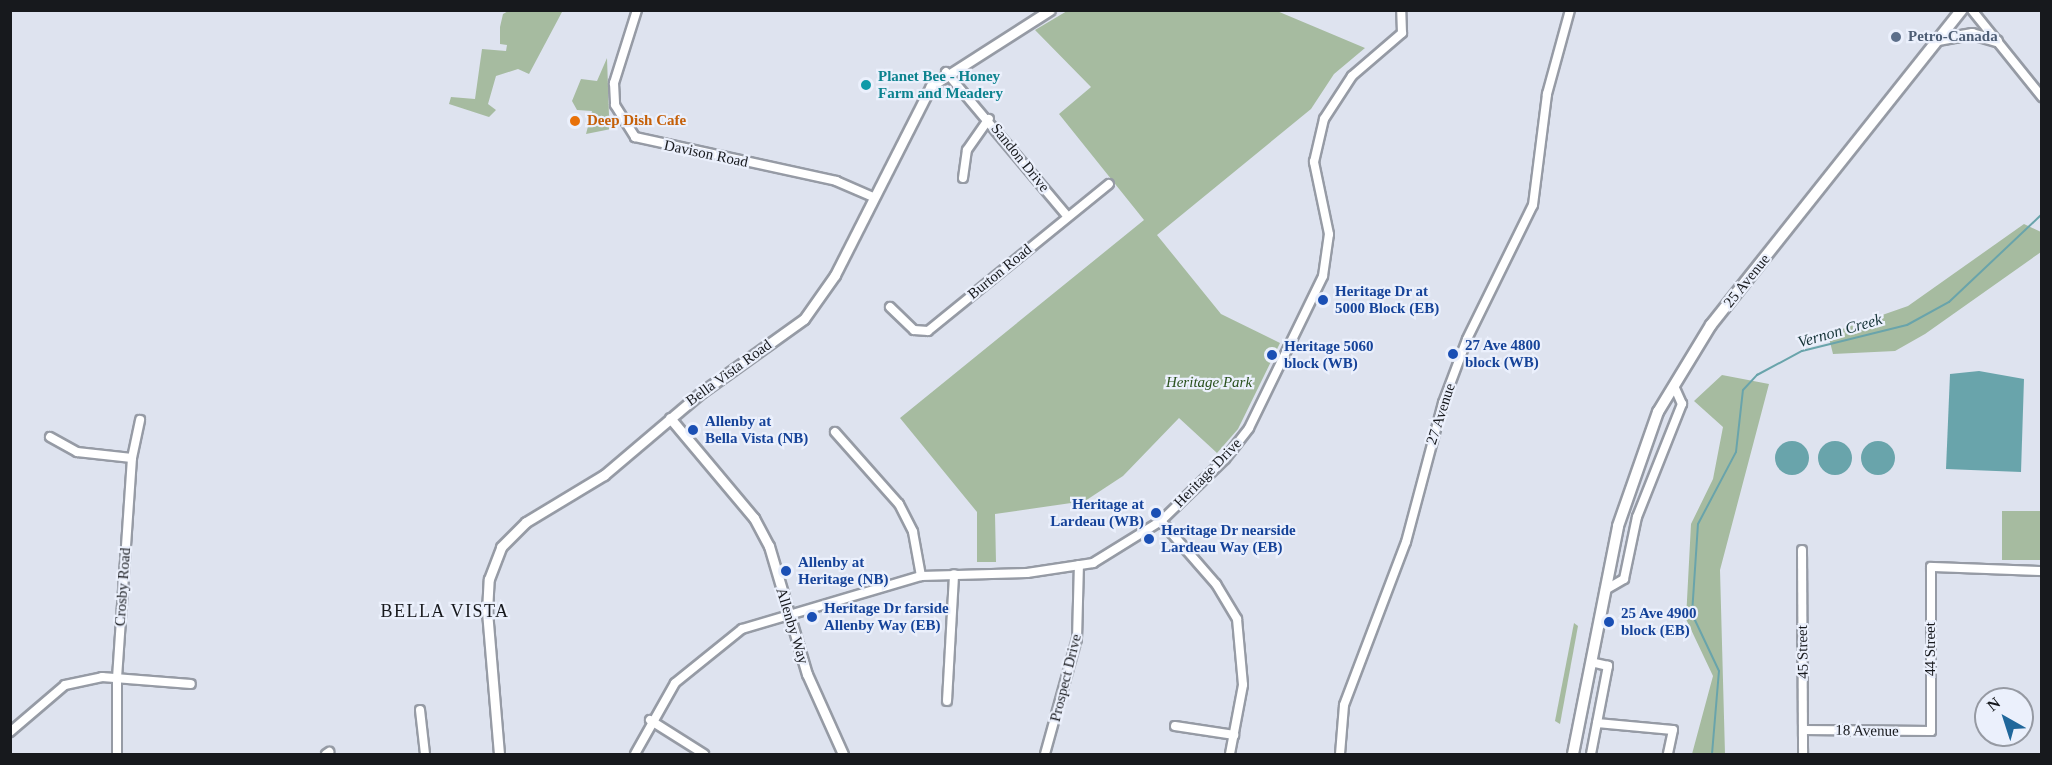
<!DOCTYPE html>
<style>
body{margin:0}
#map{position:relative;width:2052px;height:765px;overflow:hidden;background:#dee3ef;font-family:"Times New Roman",serif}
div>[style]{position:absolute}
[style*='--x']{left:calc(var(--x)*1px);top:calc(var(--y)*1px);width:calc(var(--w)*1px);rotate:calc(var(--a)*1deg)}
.green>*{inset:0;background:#a6bba0;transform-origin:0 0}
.water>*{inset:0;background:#69a4ab}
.round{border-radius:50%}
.stream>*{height:2px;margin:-1px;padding:0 1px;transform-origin:1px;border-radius:1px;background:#69a4ab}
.roads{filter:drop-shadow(2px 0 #969ba5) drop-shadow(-2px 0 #969ba5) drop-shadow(0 2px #969ba5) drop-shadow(0 -2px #969ba5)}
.minor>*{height:8px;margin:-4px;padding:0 4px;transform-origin:4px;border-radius:4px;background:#fff}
.tertiary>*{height:9px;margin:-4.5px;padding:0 4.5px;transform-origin:4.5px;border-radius:4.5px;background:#fff}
.secondary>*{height:10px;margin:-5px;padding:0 5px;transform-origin:5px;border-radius:5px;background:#fff}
.dots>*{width:16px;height:16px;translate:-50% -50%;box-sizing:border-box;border:3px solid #ebf0fc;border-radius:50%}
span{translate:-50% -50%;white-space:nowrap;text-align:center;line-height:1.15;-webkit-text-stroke:4.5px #ebf0fc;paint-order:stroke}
.service-label{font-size:15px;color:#4e5e75;font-weight:700}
.left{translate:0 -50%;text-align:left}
.culture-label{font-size:15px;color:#0d838f;font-weight:700}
.food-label{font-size:15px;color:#c56008;font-weight:700}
.street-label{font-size:15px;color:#17191d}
.transit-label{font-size:15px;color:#164399;font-weight:700}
.right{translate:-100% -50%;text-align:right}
.park-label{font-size:15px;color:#2a511d;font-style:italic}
.water-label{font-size:16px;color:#163438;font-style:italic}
.quarter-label{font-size:18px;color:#17191d;letter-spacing:1.5px}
.frame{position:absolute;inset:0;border:12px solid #17191d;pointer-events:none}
.north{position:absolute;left:1974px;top:687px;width:60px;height:60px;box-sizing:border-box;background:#ebf0fc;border:2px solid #969aa3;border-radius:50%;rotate:321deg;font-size:16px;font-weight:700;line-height:24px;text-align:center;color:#17191d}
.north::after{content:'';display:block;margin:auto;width:21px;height:27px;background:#20679b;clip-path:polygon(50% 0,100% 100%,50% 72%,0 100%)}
</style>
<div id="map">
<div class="green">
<i style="clip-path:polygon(510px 10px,562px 12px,529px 74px,518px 69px,496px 76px,488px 104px,496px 110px,489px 117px,449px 104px,451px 97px,475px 99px,482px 49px,506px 51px,507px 45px,500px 44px,500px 27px,503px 14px)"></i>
<i style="clip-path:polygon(1067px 11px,1277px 11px,1365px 48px,1334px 74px,1311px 109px,1157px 235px,1221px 314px,1280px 343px,1238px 429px,1217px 453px,1179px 418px,1123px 476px,1085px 501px,995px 514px,996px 562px,977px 562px,977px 512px,900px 418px,1144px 220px,1059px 114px,1091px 87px,1035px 30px)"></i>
<i style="clip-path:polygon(607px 58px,609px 115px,616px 128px,586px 134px,592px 111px,577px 110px,572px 101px,581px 79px,597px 81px)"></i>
<i style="clip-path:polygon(2024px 224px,2041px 232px,2041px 252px,1925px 334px,1895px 351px,1833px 354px,1828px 334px,1908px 306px)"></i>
<i style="clip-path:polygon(1722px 375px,1769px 384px,1720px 570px,1725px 754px,1692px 754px,1713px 676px,1686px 619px,1691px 524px,1713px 479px,1723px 427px,1694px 401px)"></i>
<i style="left:2041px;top:511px;width:49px;height:39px;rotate:90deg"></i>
<i style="clip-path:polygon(1574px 623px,1578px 626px,1560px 724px,1555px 721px)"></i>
</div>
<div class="water">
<i style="clip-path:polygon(1979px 371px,2024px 379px,2021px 472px,1946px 469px,1950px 374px)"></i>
<i class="round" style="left:1818px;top:441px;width:34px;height:34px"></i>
<i class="round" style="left:1861px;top:441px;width:34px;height:34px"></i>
<i class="round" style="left:1775px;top:441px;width:34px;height:34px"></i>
</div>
<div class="stream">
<i style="--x:1712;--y:754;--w:83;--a:-85.2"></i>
<i style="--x:1719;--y:671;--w:63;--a:-115.3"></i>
<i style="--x:1692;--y:614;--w:90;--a:-86.2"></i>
<i style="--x:1698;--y:524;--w:81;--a:-62.2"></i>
<i style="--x:1736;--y:452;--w:62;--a:-83.6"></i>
<i style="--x:1743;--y:390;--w:21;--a:-47"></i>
<i style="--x:1757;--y:375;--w:51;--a:-28.1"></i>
<i style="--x:1802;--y:351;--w:108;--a:-13.9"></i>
<i style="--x:1907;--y:325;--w:48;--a:-28.7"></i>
<i style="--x:1949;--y:302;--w:128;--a:-43.4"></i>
</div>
<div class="roads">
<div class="minor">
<i style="--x:637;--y:10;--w:77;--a:107.5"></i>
<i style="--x:614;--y:83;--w:22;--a:87"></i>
<i style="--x:615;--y:105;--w:38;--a:58"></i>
<i style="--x:635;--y:137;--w:206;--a:12.3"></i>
<i style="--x:836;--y:181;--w:40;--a:23.4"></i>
<i style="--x:1972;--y:10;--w:112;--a:51.2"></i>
<i style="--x:946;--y:72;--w:189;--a:49.9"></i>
<i style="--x:963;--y:178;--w:28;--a:-82"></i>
<i style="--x:967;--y:150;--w:38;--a:-55"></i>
<i style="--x:890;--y:307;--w:33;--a:44"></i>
<i style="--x:914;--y:330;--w:14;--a:4"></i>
<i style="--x:928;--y:331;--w:233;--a:-39.1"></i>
<i style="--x:835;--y:432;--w:96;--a:48.4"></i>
<i style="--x:899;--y:504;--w:31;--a:63"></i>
<i style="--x:913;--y:532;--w:45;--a:79.7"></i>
<i style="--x:50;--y:437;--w:31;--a:29"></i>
<i style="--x:77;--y:452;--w:55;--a:6.2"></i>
<i style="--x:1161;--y:521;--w:84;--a:48.9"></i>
<i style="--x:1216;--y:584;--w:41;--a:59"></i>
<i style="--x:1237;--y:619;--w:66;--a:84.8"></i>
<i style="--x:1243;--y:685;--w:70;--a:100.7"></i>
<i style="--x:1802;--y:550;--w:204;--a:89.7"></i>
<i style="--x:1605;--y:590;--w:22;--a:-30"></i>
<i style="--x:1624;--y:579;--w:63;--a:-78.2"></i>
<i style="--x:1637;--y:517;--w:122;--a:-68.3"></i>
<i style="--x:1682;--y:404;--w:17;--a:-114"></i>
<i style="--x:947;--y:701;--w:127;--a:-86.8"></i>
<i style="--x:420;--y:710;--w:44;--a:83.5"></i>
<i style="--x:650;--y:720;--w:64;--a:32.2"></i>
<i style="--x:1597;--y:723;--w:76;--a:5.3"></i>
<i style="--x:1673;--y:730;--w:25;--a:102"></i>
<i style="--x:1175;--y:726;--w:60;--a:8.7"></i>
<i style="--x:1804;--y:730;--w:127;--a:0.5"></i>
<i style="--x:1931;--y:731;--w:164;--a:-90"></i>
<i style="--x:1931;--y:567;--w:111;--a:2.1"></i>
<i style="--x:10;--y:732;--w:72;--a:-40.5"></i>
<i style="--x:65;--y:685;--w:38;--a:-12"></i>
<i style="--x:102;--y:677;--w:89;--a:4.5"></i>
<i style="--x:117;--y:754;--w:76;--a:-90"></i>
<i style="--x:117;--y:678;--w:221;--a:-86.1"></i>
<i style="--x:132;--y:458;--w:39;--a:-78"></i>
<i style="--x:326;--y:754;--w:4;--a:-34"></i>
<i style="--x:635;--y:754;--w:81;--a:-60.6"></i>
<i style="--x:675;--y:683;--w:86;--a:-38.9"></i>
<i style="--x:742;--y:629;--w:187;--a:-16.5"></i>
<i style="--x:921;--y:576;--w:106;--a:-1.6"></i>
<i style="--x:1027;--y:573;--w:67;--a:-8.6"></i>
<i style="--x:1093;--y:563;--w:80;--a:-31.7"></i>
<i style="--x:1161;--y:521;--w:89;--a:-44.1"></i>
<i style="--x:1225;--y:459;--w:39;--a:-52"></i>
<i style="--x:1249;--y:428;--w:169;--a:-64"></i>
<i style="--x:1323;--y:276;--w:42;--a:-81.9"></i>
<i style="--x:1329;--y:234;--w:74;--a:-101.8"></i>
<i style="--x:1314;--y:162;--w:44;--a:-76.9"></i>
<i style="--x:1324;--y:119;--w:51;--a:-56.9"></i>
<i style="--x:1352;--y:76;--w:66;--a:-40.7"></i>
<i style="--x:1402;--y:33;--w:23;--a:-92"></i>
<i style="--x:1045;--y:754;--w:119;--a:-74.5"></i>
<i style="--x:1077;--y:639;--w:74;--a:-88.5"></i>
<i style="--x:1340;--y:754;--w:49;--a:-85.3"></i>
<i style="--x:1344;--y:705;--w:174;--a:-69.2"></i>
<i style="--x:1406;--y:542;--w:144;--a:-75.1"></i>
<i style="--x:1443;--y:403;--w:68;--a:-69.4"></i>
<i style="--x:1467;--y:339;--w:149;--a:-63.8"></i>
<i style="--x:1533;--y:205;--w:112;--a:-82.8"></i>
<i style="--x:1547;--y:94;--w:87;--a:-74.7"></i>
<i style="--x:1591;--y:754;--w:90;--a:-79.1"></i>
<i style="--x:1608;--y:666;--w:17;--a:-167"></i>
</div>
<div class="tertiary">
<i style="--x:670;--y:418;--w:131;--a:50"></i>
<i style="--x:754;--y:518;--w:32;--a:62"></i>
<i style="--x:769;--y:546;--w:134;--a:73.5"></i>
<i style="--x:807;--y:674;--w:88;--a:65.8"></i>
<i style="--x:499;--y:754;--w:143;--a:-94.8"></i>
<i style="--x:487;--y:612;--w:33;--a:-87"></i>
<i style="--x:489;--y:579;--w:34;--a:-69"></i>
<i style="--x:501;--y:547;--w:35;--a:-45"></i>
<i style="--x:526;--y:522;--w:91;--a:-31.1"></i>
<i style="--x:604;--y:475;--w:128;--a:-40.3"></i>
<i style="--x:702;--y:392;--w:125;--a:-35.6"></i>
<i style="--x:804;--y:319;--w:54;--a:-54.8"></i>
<i style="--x:835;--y:275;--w:212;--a:-63.1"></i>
<i style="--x:931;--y:86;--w:141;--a:-32.6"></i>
</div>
<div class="secondary">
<i style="--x:1938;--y:40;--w:35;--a:-10"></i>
<i style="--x:1972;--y:34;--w:26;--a:16"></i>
<i style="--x:1573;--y:754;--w:232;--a:-78.8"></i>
<i style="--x:1618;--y:526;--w:121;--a:-70.7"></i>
<i style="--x:1658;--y:412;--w:102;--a:-58.7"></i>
<i style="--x:1711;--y:325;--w:403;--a:-51.5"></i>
</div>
</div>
<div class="dots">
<i style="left:1896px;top:37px;background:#5c6f8a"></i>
<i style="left:866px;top:85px;background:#0f9aa8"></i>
<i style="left:575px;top:121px;background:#e8710a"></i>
<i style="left:1323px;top:300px;background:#1a4fb4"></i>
<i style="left:1453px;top:354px;background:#1a4fb4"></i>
<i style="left:1272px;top:355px;background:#1a4fb4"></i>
<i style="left:693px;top:430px;background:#1a4fb4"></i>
<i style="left:1156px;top:513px;background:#1a4fb4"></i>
<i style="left:1149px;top:539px;background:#1a4fb4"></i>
<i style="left:786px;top:571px;background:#1a4fb4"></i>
<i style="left:812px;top:617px;background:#1a4fb4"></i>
<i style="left:1609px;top:622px;background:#1a4fb4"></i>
</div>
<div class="service-label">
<span class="left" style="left:1908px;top:37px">Petro-Canada</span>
</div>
<div class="culture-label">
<span class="left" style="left:878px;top:85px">Planet Bee - Honey<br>Farm and Meadery</span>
</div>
<div class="food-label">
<span class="left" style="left:587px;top:121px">Deep Dish Cafe</span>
</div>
<div class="street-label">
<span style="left:706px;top:154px;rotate:12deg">Davison Road</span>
<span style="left:1020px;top:158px;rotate:51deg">Sandon Drive</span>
<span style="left:1000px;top:272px;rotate:-39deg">Burton Road</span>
<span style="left:1747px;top:281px;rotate:-51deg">25 Avenue</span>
<span style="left:729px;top:373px;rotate:-36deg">Bella Vista Road</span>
<span style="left:1441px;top:414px;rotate:-72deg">27 Avenue</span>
<span style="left:1208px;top:473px;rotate:-46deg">Heritage Drive</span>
<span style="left:123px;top:587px;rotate:-86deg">Crosby Road</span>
<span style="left:792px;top:626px;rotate:73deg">Allenby Way</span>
<span style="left:1931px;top:649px;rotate:-90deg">44 Street</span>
<span style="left:1803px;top:652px;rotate:-91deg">45 Street</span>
<span style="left:1066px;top:678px;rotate:-76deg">Prospect Drive</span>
<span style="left:1867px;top:731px;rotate:1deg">18 Avenue</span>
</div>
<div class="transit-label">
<span class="left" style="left:1335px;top:300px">Heritage Dr at<br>5000 Block (EB)</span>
<span class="left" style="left:1465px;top:354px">27 Ave 4800<br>block (WB)</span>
<span class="left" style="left:1284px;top:355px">Heritage 5060<br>block (WB)</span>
<span class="left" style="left:705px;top:430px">Allenby at<br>Bella Vista (NB)</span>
<span class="right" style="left:1144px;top:513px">Heritage at<br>Lardeau (WB)</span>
<span class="left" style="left:1161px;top:539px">Heritage Dr nearside<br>Lardeau Way (EB)</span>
<span class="left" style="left:798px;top:571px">Allenby at<br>Heritage (NB)</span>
<span class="left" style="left:824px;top:617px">Heritage Dr farside<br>Allenby Way (EB)</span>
<span class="left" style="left:1621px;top:622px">25 Ave 4900<br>block (EB)</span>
</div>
<div class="park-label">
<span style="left:1209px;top:383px">Heritage Park</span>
</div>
<div class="water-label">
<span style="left:1840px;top:331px;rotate:-16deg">Vernon Creek</span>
</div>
<div class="quarter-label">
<span style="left:445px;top:611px">BELLA VISTA</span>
</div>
<div class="frame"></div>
<div class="north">N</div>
</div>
